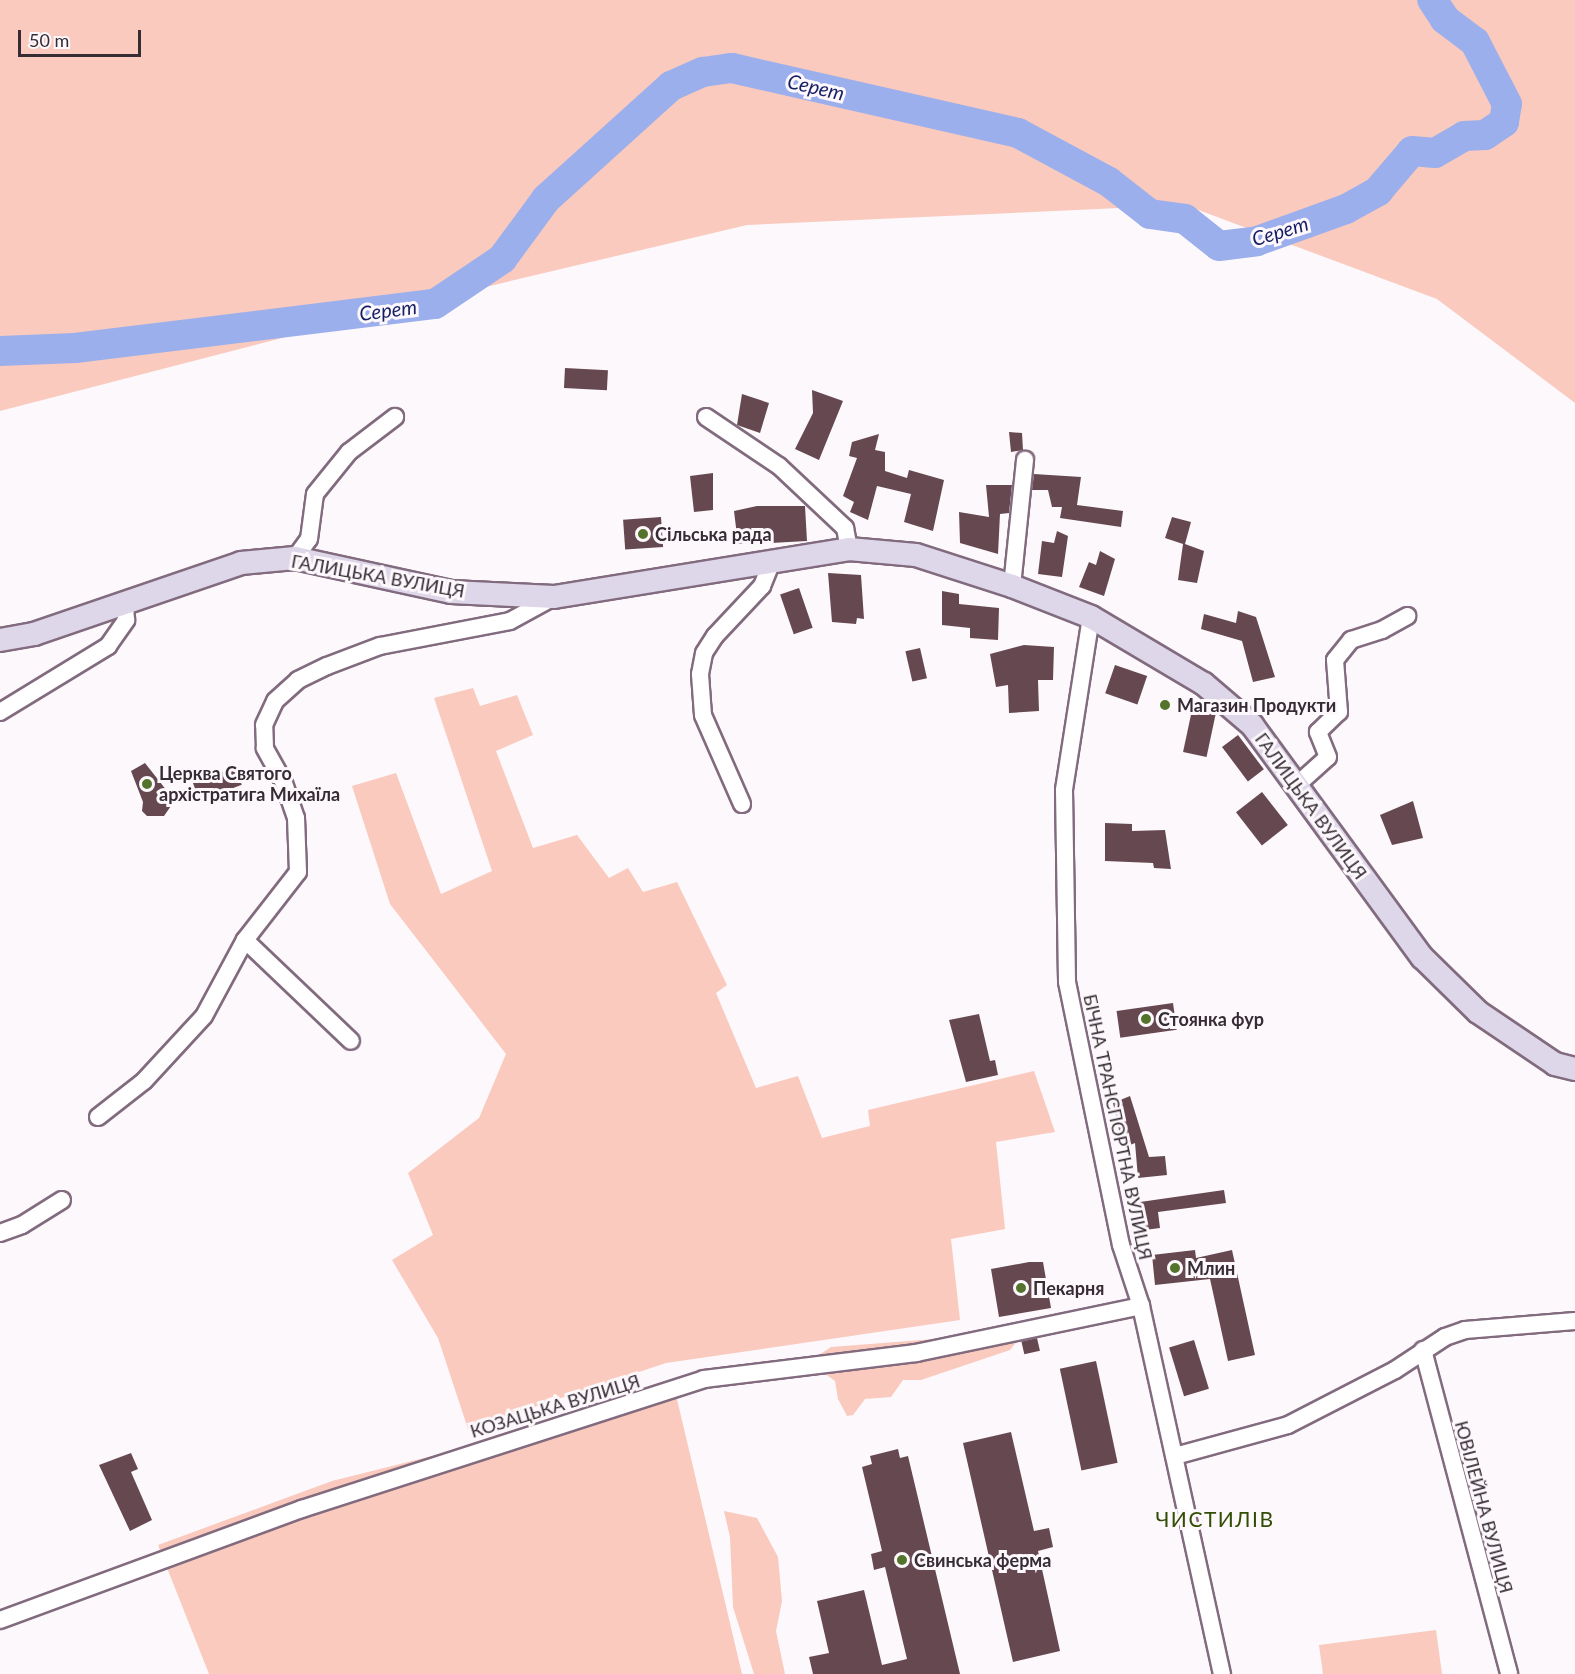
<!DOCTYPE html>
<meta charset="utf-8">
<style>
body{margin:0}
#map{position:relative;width:1575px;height:1674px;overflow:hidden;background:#fdf8fc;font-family:Lato,sans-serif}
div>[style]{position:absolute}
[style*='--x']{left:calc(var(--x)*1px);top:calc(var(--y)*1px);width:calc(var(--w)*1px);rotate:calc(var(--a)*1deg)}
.green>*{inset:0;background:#f9cabd}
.river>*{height:30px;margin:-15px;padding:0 15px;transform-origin:15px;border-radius:15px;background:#9bafed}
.building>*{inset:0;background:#664950;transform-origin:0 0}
.roads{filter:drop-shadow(2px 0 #826b7e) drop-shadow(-2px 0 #826b7e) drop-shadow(0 2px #826b7e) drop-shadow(0 -2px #826b7e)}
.minor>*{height:16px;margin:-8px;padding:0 8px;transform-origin:8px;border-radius:8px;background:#fff}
.secondary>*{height:22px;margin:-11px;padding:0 11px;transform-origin:11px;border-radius:11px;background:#ded7e9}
.dots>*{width:16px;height:16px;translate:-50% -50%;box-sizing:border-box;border:3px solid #fdf8fc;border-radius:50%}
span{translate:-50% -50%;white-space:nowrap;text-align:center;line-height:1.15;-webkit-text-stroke:6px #fdf8fc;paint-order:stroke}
.poi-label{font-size:18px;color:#362c34;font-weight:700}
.left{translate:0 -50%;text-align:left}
.street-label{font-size:18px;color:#362c34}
.water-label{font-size:20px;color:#151f64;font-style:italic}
.quarter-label{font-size:21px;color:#324e04;letter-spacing:1.5px}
.scale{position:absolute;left:18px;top:30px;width:123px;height:27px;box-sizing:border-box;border:3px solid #362c34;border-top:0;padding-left:8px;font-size:18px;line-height:21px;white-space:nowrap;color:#362c34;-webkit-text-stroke:4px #fdf8fc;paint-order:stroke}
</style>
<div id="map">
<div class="green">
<i style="clip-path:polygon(0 0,1575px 0,1575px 403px,1437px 299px,1185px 205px,747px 225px,405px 306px,0 411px)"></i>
<i style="clip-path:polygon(473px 688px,480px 706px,517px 695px,533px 735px,496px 751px,533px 848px,577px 835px,609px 878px,628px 868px,643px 892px,677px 882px,727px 985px,716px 993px,756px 1088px,798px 1076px,822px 1138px,870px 1126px,868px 1110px,1034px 1071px,1055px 1132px,996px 1142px,1005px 1229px,951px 1239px,960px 1320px,666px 1363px,468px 1429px,438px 1338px,392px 1260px,433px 1235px,408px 1173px,479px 1118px,506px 1054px,390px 904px,352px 786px,396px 773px,441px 894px,492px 871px,434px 698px)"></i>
<i style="clip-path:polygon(1004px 1325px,1018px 1340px,1010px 1350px,921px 1380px,903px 1380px,891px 1397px,865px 1399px,853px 1415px,847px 1416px,838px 1399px,835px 1381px,820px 1370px,816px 1357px,831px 1347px,948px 1338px)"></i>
<i style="clip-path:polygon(676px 1395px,742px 1674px,209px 1674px,158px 1545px,332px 1481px)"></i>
<i style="clip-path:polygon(724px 1511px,757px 1518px,778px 1557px,782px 1601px,776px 1631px,785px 1674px,754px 1674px,733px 1607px,730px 1537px)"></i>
<i style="clip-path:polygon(1436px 1630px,1442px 1674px,1323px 1674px,1319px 1645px)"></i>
</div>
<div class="river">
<i style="--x:0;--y:351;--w:75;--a:-2.3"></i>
<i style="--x:75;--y:348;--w:363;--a:-7"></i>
<i style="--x:435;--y:304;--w:81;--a:-33.9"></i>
<i style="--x:502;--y:259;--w:74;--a:-53.7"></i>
<i style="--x:546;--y:199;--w:169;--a:-42.1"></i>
<i style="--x:671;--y:86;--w:35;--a:-24"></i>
<i style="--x:703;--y:72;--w:29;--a:-8"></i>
<i style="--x:732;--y:68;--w:293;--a:12.8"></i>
<i style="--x:1018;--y:133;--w:103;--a:28.3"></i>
<i style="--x:1109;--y:182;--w:52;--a:38"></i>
<i style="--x:1150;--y:214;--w:35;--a:8"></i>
<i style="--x:1185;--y:219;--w:43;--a:38.5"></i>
<i style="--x:1219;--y:246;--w:38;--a:-7"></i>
<i style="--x:1257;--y:241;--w:95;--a:-19.8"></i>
<i style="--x:1346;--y:209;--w:37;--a:-29"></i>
<i style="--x:1378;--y:191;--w:52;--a:-49.6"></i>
<i style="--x:1412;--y:151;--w:23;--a:5"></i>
<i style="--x:1435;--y:153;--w:34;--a:-30"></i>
<i style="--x:1464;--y:136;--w:21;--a:-3"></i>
<i style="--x:1485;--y:135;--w:23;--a:-34"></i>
<i style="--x:1504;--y:122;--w:18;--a:-81"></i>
<i style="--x:1507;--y:104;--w:70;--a:-117.3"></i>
<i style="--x:1475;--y:42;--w:38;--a:-143"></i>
<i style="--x:1445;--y:19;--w:23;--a:-124"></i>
</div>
<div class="building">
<i style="left:565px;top:368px;width:43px;height:20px;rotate:3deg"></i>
<i style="clip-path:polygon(812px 390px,843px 401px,819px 460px,795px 449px,813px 413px)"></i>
<i style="clip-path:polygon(742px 394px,769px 403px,760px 433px,737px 425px)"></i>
<i style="clip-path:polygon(1009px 432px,1022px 433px,1023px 450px,1011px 452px)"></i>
<i style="clip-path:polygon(879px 434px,875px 450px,885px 452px,885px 471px,907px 478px,909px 470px,944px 480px,933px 531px,904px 522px,911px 494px,877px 486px,868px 520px,850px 512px,854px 502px,843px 496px,857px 458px,849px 456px,852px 442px)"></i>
<i style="clip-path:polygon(713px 473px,713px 510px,694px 512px,690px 476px)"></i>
<i style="clip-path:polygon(1034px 474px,1081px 477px,1077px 505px,1123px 511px,1121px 527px,1060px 518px,1062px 507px,1052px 507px,1048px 490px,1032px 490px)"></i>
<i style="clip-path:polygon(986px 485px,1012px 485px,1009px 513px,1000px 514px,998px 554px,960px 543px,959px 512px,989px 517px)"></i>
<i style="clip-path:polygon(757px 506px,805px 506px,807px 541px,771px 543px,771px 538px,738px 544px,734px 511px)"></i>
<i style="left:661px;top:517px;width:30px;height:38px;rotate:86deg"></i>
<i style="clip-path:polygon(1172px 517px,1191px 522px,1185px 544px,1204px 551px,1197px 583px,1178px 580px,1183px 544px,1165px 538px)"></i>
<i style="clip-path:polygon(1057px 531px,1068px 536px,1062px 577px,1038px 574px,1042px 541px,1054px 543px)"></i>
<i style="clip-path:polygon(1100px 551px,1115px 559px,1104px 596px,1079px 587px,1089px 562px,1096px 565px)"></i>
<i style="clip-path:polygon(828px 573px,861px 575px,864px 619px,857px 618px,856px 624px,832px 622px)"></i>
<i style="left:799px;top:588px;width:42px;height:20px;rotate:71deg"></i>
<i style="clip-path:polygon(942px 591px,959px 594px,959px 604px,999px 608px,998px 640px,970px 638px,970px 628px,942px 625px)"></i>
<i style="clip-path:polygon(1238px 611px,1256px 617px,1275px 677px,1253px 682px,1242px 641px,1201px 629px,1204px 614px,1236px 623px)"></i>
<i style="clip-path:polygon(1024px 645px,1054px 647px,1053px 680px,1038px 680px,1039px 711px,1009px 713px,1008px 685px,996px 687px,990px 654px)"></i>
<i style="left:920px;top:648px;width:31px;height:15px;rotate:77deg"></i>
<i style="left:1115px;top:665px;width:34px;height:30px;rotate:19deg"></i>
<i style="left:1192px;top:710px;width:24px;height:43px;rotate:12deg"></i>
<i style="left:1238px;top:735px;width:43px;height:20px;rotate:53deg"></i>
<i style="clip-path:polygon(145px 763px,171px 796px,173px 803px,164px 816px,147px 816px,142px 811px,143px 802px,131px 771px)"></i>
<i style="left:235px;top:767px;width:19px;height:45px;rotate:69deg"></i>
<i style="left:1262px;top:792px;width:42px;height:33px;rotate:52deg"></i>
<i style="clip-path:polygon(1413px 801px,1423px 838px,1392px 845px,1380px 815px)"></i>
<i style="clip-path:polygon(1105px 823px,1132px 824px,1132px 831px,1165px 830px,1171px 869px,1154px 868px,1153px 863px,1105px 861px)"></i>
<i style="left:1173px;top:1003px;width:27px;height:57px;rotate:82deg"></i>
<i style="clip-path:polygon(979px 1014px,990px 1061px,995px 1060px,998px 1075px,966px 1082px,949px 1020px)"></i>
<i style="clip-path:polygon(1130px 1096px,1149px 1157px,1165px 1156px,1167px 1175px,1138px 1178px,1135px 1143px,1123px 1148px,1113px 1103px)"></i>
<i style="clip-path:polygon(1224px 1190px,1226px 1203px,1158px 1212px,1160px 1228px,1137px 1231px,1133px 1203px)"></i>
<i style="clip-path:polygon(1195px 1250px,1196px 1258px,1232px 1250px,1255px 1355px,1228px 1361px,1210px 1279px,1155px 1285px,1152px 1255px)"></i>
<i style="clip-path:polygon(1029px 1262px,1043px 1262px,1051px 1308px,999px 1317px,991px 1269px)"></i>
<i style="left:1037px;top:1338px;width:13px;height:16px;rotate:77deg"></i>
<i style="left:1194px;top:1340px;width:51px;height:26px;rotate:73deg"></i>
<i style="left:1096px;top:1361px;width:104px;height:37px;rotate:78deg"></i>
<i style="clip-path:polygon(1011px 1432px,1034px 1531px,1049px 1528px,1053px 1547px,1038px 1551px,1060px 1651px,1013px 1662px,963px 1443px)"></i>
<i style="clip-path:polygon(898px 1449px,900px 1458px,908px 1456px,960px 1674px,813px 1674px,809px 1657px,829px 1653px,817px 1601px,864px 1590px,882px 1665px,907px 1659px,885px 1567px,874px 1570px,871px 1554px,882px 1551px,862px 1467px,872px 1464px,870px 1456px)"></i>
<i style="clip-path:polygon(131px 1453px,138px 1469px,131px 1472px,152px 1520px,130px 1531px,99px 1465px)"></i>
</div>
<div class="roads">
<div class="minor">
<i style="--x:706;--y:417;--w:88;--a:33.9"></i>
<i style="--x:779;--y:466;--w:91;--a:43.2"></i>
<i style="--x:845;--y:528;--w:21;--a:79"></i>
<i style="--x:295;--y:558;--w:24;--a:-54"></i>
<i style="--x:309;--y:539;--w:45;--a:-82.4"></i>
<i style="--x:315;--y:494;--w:54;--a:-51"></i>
<i style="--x:349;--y:452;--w:58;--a:-37.3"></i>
<i style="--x:1012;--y:586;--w:127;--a:-84.1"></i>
<i style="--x:1091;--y:617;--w:175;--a:98.9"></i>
<i style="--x:1064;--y:790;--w:192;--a:89.1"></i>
<i style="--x:1067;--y:982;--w:268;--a:78.4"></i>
<i style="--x:1121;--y:1245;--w:64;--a:71.8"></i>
<i style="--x:1141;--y:1306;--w:377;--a:77.6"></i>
<i style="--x:0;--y:712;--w:127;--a:-31.4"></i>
<i style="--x:108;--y:646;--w:32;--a:-55"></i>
<i style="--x:126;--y:620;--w:16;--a:-94"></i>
<i style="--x:1298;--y:784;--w:40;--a:-42"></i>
<i style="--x:1328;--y:757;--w:27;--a:-112"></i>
<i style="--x:1318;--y:732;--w:29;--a:-44"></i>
<i style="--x:1339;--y:712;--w:52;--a:-94.4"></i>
<i style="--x:1335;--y:660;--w:26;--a:-51"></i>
<i style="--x:1351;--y:640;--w:33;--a:-18"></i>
<i style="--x:1382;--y:630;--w:29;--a:-29"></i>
<i style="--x:742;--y:804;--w:97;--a:-113.7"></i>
<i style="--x:703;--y:715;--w:41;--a:-94.2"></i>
<i style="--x:700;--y:674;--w:21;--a:-79"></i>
<i style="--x:704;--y:653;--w:20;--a:-57"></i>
<i style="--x:715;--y:636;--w:69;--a:-46.8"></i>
<i style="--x:762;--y:586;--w:24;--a:-68"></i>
<i style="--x:245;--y:940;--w:146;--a:43.6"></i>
<i style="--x:98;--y:1117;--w:58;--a:-38"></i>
<i style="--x:144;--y:1081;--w:88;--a:-47.3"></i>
<i style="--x:204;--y:1016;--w:86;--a:-61.7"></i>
<i style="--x:245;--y:940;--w:86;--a:-52.1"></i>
<i style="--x:298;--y:872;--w:54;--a:-92.1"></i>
<i style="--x:296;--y:818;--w:39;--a:-109"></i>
<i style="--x:283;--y:781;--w:38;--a:-119"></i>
<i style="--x:265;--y:748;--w:23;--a:-92"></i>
<i style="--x:264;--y:725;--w:26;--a:-65"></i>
<i style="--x:275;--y:701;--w:31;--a:-42"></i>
<i style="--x:298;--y:680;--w:32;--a:-26"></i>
<i style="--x:327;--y:666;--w:57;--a:-20.7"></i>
<i style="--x:380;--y:646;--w:132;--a:-10.9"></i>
<i style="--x:510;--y:621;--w:50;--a:-28.6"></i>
<i style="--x:0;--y:1233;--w:23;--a:-20"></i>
<i style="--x:22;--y:1225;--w:47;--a:-32"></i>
<i style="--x:1423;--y:1350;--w:335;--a:75.1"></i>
<i style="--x:1175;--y:1456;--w:117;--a:-15.3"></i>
<i style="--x:1288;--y:1425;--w:120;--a:-27.2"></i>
<i style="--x:1395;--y:1370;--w:60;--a:-33.4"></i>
<i style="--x:1445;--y:1337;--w:21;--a:-19"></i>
<i style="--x:1465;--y:1330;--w:110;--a:-4.7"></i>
<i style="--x:0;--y:1620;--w:322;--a:-20.2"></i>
<i style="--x:302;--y:1509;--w:422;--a:-17.9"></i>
<i style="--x:704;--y:1379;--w:214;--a:-7"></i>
<i style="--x:916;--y:1353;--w:230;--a:-11.8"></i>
</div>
<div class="secondary">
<i style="--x:0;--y:640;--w:35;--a:-10"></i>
<i style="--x:34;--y:634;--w:219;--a:-18.9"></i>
<i style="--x:241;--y:563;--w:54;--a:-5.3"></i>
<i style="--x:295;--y:558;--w:160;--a:12.3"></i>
<i style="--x:451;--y:592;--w:103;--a:2.8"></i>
<i style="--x:554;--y:597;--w:299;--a:-9.2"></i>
<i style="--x:849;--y:549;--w:67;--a:5.1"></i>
<i style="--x:916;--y:555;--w:101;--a:17.9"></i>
<i style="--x:1012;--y:586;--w:85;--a:21.4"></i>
<i style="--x:1091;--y:617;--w:131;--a:30.7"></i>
<i style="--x:1204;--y:684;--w:63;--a:40.5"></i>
<i style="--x:1252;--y:725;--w:288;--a:53.8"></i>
<i style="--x:1422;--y:957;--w:78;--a:44.5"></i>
<i style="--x:1478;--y:1012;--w:93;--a:34"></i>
<i style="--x:1555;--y:1064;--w:21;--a:14"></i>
</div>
</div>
<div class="dots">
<i style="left:643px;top:534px;background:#54742b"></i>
<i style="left:1165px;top:705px;background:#54742b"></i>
<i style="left:147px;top:784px;background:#54742b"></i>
<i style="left:1146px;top:1019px;background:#54742b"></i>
<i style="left:1175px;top:1268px;background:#54742b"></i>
<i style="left:1021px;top:1288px;background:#54742b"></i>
<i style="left:902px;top:1560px;background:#54742b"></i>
</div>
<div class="poi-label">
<span class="left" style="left:655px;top:534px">Сільська рада</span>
<span class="left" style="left:1177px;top:705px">Магазин Продукти</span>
<span class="left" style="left:159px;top:784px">Церква Святого<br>архістратига Михаїла</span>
<span class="left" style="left:1158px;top:1019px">Стоянка фур</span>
<span class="left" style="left:1187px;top:1268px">Млин</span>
<span class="left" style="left:1033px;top:1288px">Пекарня</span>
<span class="left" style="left:914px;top:1560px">Свинська ферма</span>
</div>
<div class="street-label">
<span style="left:378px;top:576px;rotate:10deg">ГАЛИЦЬКА ВУЛИЦЯ</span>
<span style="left:1311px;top:806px;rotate:54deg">ГАЛИЦЬКА ВУЛИЦЯ</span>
<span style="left:1118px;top:1127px;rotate:78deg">БІЧНА ТРАНСПОРТНА ВУЛИЦЯ</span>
<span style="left:555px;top:1406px;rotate:-17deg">КОЗАЦЬКА ВУЛИЦЯ</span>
<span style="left:1484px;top:1507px;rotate:75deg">ЮВІЛЕЙНА ВУЛИЦЯ</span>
</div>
<div class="water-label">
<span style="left:816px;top:87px;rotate:13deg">Серет</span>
<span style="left:1280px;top:231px;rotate:-17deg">Серет</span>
<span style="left:388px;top:310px;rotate:-7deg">Серет</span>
</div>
<div class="quarter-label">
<span style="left:1215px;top:1519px">ЧИСТИЛІВ</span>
</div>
<div class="scale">50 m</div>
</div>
